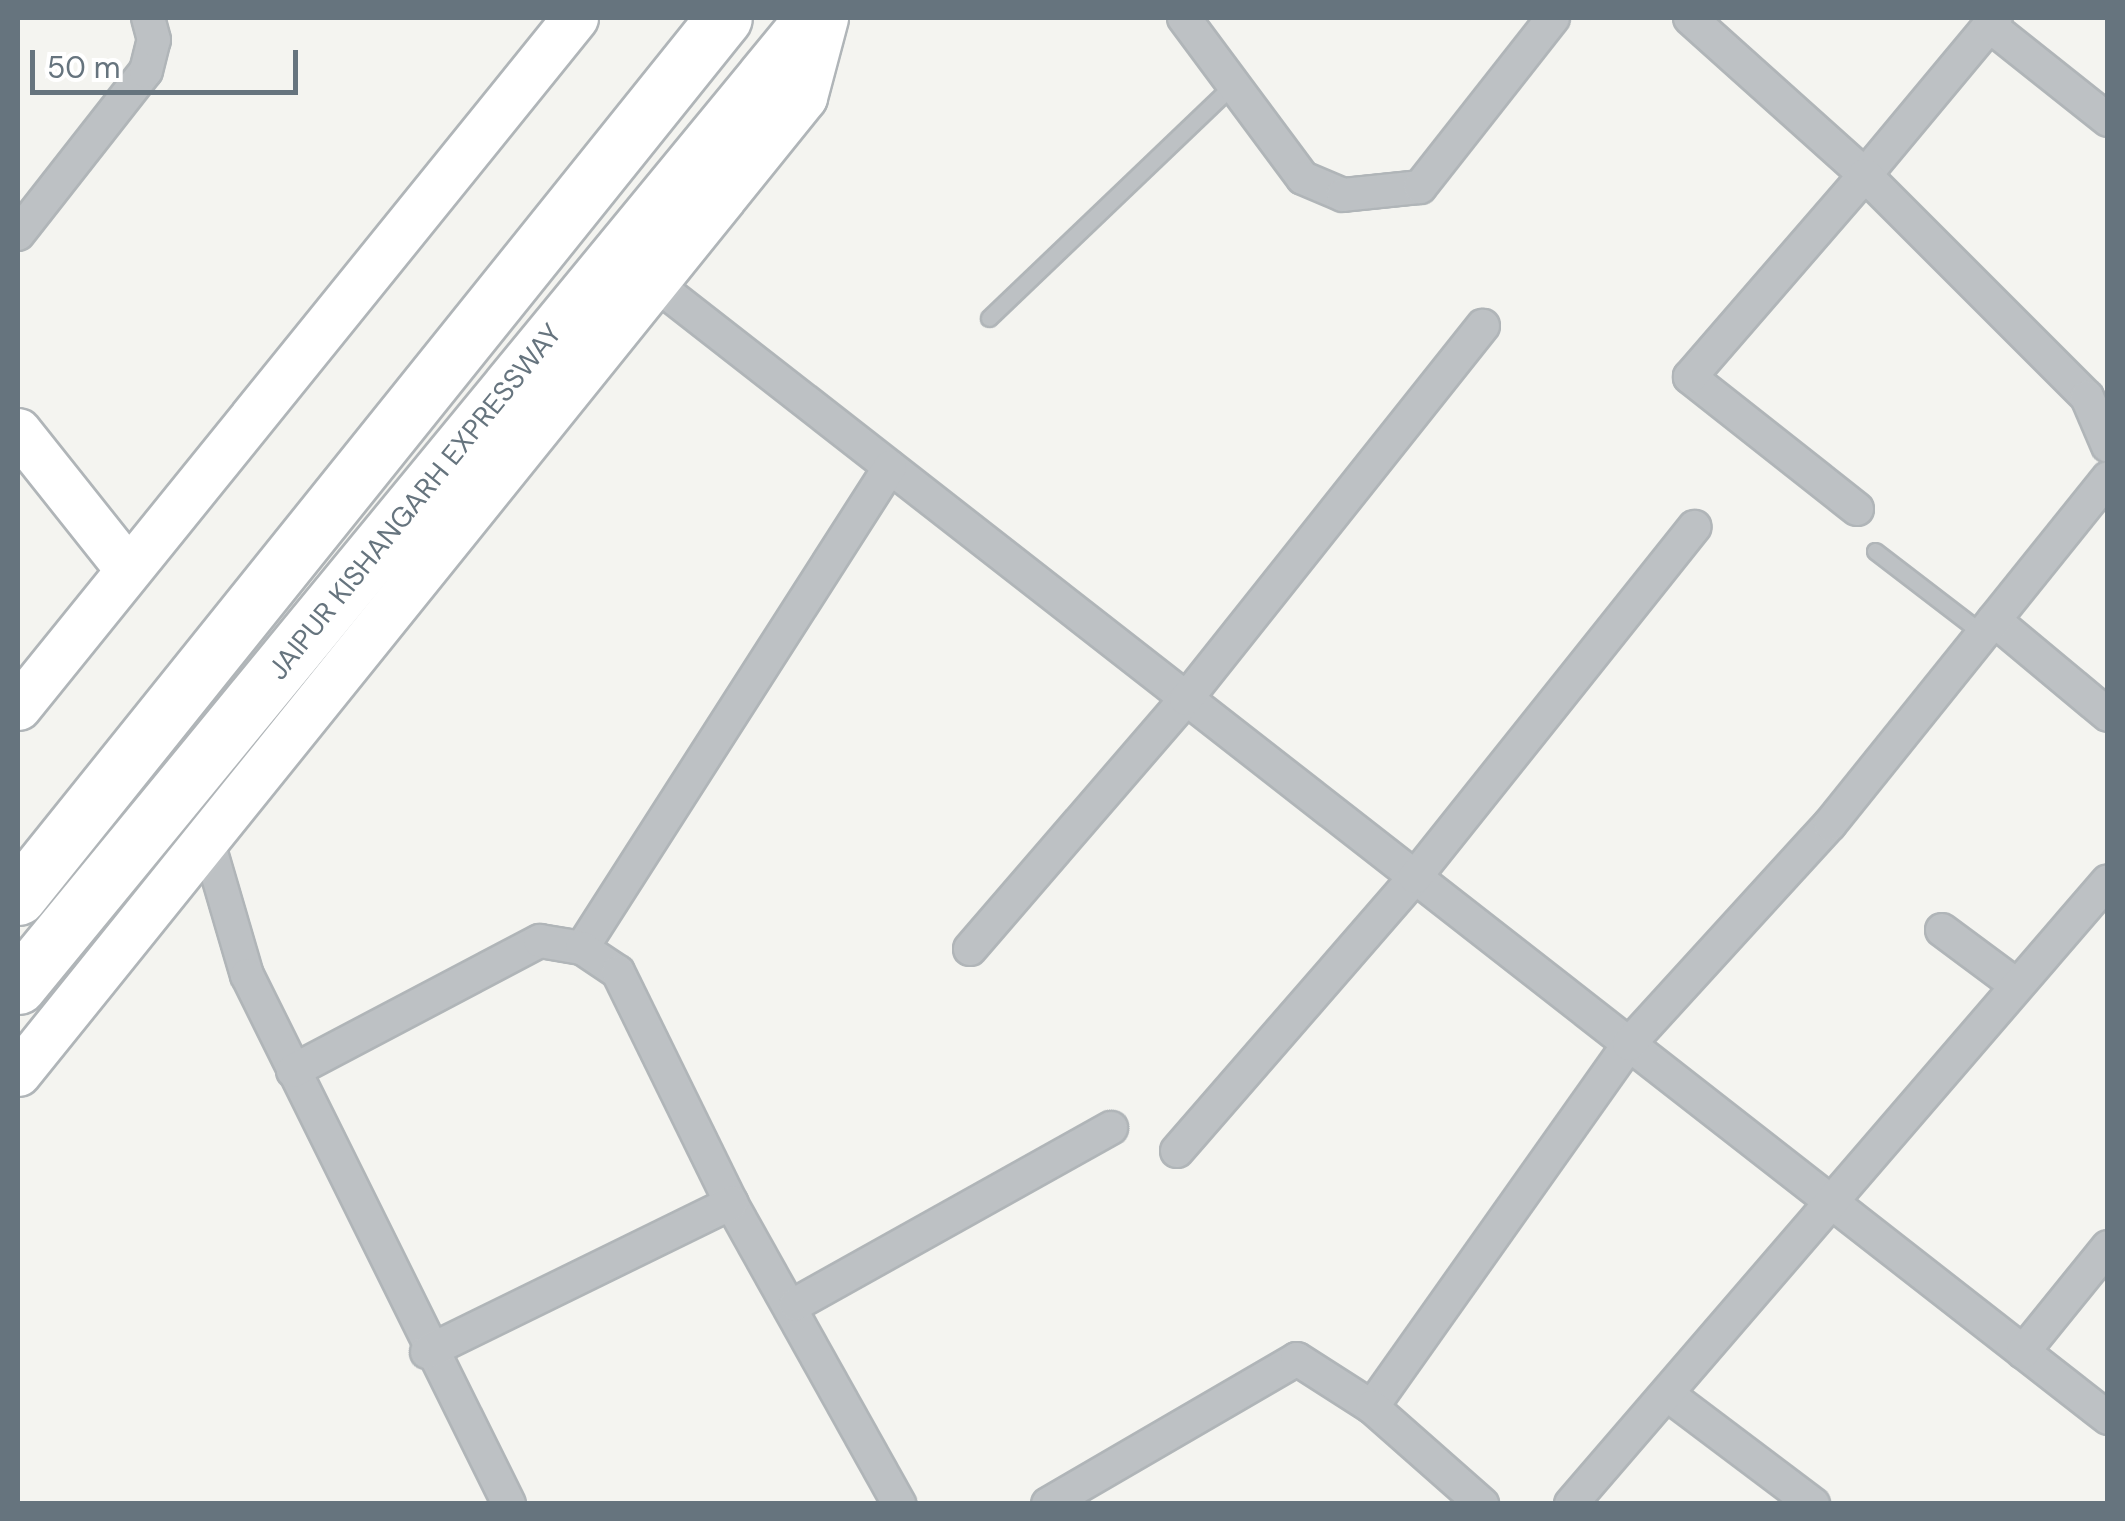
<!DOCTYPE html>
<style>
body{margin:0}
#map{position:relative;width:2125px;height:1521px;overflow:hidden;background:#f4f4f0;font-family:"DM Sans",sans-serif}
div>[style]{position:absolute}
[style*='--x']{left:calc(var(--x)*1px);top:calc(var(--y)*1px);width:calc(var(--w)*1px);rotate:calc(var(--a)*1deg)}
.roads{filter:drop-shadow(2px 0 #b0b5b8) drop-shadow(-2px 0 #b0b5b8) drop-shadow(0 2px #b0b5b8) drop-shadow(0 -2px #b0b5b8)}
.lane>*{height:15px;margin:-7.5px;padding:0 7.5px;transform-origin:7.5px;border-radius:7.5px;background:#bdc1c4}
.street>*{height:32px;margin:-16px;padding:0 16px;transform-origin:16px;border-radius:16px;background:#bdc1c4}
.secondary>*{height:45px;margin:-22.5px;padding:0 22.5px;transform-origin:22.5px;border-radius:22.5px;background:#fff}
.highway>*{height:55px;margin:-27.5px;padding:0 27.5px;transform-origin:27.5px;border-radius:27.5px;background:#fff}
span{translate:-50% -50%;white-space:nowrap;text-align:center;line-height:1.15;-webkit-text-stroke:10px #fff;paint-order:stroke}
.street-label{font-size:28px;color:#66747e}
.frame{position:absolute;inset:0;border:20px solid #66747e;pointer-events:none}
.scale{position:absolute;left:30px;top:50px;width:268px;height:45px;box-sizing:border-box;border:5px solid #66747e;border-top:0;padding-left:12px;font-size:30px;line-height:35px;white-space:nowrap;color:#66747e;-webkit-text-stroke:8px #fff;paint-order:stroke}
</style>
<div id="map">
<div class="roads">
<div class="lane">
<i style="--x:989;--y:318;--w:335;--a:-43.7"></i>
<i style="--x:1875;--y:551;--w:136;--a:37.5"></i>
</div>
<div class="street">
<i style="--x:1184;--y:18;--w:199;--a:53.4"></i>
<i style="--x:1303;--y:178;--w:43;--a:23"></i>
<i style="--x:1343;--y:195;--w:77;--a:-5.9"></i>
<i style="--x:1420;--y:187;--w:215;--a:-51.8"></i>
<i style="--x:1690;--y:18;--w:235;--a:41.9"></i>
<i style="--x:1865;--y:175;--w:204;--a:-50.2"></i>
<i style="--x:1990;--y:26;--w:151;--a:38.5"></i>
<i style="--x:18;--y:234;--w:207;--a:-51.9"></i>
<i style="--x:146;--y:71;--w:32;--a:-76"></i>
<i style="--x:154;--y:40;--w:23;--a:-105"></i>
<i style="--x:653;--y:282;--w:1846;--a:37.98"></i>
<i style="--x:1857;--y:509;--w:213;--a:-141.7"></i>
<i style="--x:1690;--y:377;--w:267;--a:-49.1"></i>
<i style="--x:1865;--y:175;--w:314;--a:45"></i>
<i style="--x:2087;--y:397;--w:53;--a:66.8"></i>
<i style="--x:1994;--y:620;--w:148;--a:39.8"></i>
<i style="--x:208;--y:842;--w:139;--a:73.7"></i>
<i style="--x:247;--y:975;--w:590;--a:63.65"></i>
<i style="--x:1942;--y:930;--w:92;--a:36.6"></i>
<i style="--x:582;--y:948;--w:571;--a:-57.37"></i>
<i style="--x:970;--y:949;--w:330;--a:-49.2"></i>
<i style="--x:1186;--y:699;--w:477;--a:-51.5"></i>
<i style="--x:293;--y:1071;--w:279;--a:-27.8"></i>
<i style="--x:540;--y:941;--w:43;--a:9.5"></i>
<i style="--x:582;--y:948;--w:43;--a:33.7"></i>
<i style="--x:618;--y:972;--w:257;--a:63.9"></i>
<i style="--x:731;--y:1203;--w:345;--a:60.8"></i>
<i style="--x:1177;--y:1151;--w:363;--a:-49"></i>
<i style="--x:1415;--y:877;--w:448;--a:-51.4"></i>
<i style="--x:796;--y:1304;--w:361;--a:-29.2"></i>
<i style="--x:427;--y:1352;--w:339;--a:-26.1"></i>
<i style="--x:2023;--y:1352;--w:135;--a:-51"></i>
<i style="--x:1667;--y:1394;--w:183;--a:37"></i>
<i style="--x:1372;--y:1407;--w:445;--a:-54.7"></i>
<i style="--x:1629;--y:1044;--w:298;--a:-47.6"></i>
<i style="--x:1830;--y:824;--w:444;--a:-51.2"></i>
<i style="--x:1048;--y:1504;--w:288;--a:-30.2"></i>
<i style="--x:1297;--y:1359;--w:89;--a:32.6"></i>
<i style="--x:1372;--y:1407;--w:147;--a:41.4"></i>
<i style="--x:1571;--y:1504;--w:822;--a:-49.24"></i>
</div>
<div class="secondary">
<i style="--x:18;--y:431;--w:174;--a:51.5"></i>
<i style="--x:18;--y:707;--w:886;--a:-51.05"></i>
<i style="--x:18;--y:1073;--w:1253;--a:-51.15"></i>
<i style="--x:804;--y:97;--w:82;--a:-75.1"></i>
</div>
<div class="highway">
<i style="--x:18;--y:897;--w:1127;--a:-51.23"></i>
<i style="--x:18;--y:986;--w:1253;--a:-50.6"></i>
</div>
</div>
<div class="street-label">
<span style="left:415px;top:502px;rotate:-51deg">JAIPUR KISHANGARH EXPRESSWAY</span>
</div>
<div class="frame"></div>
<div class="scale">50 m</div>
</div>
